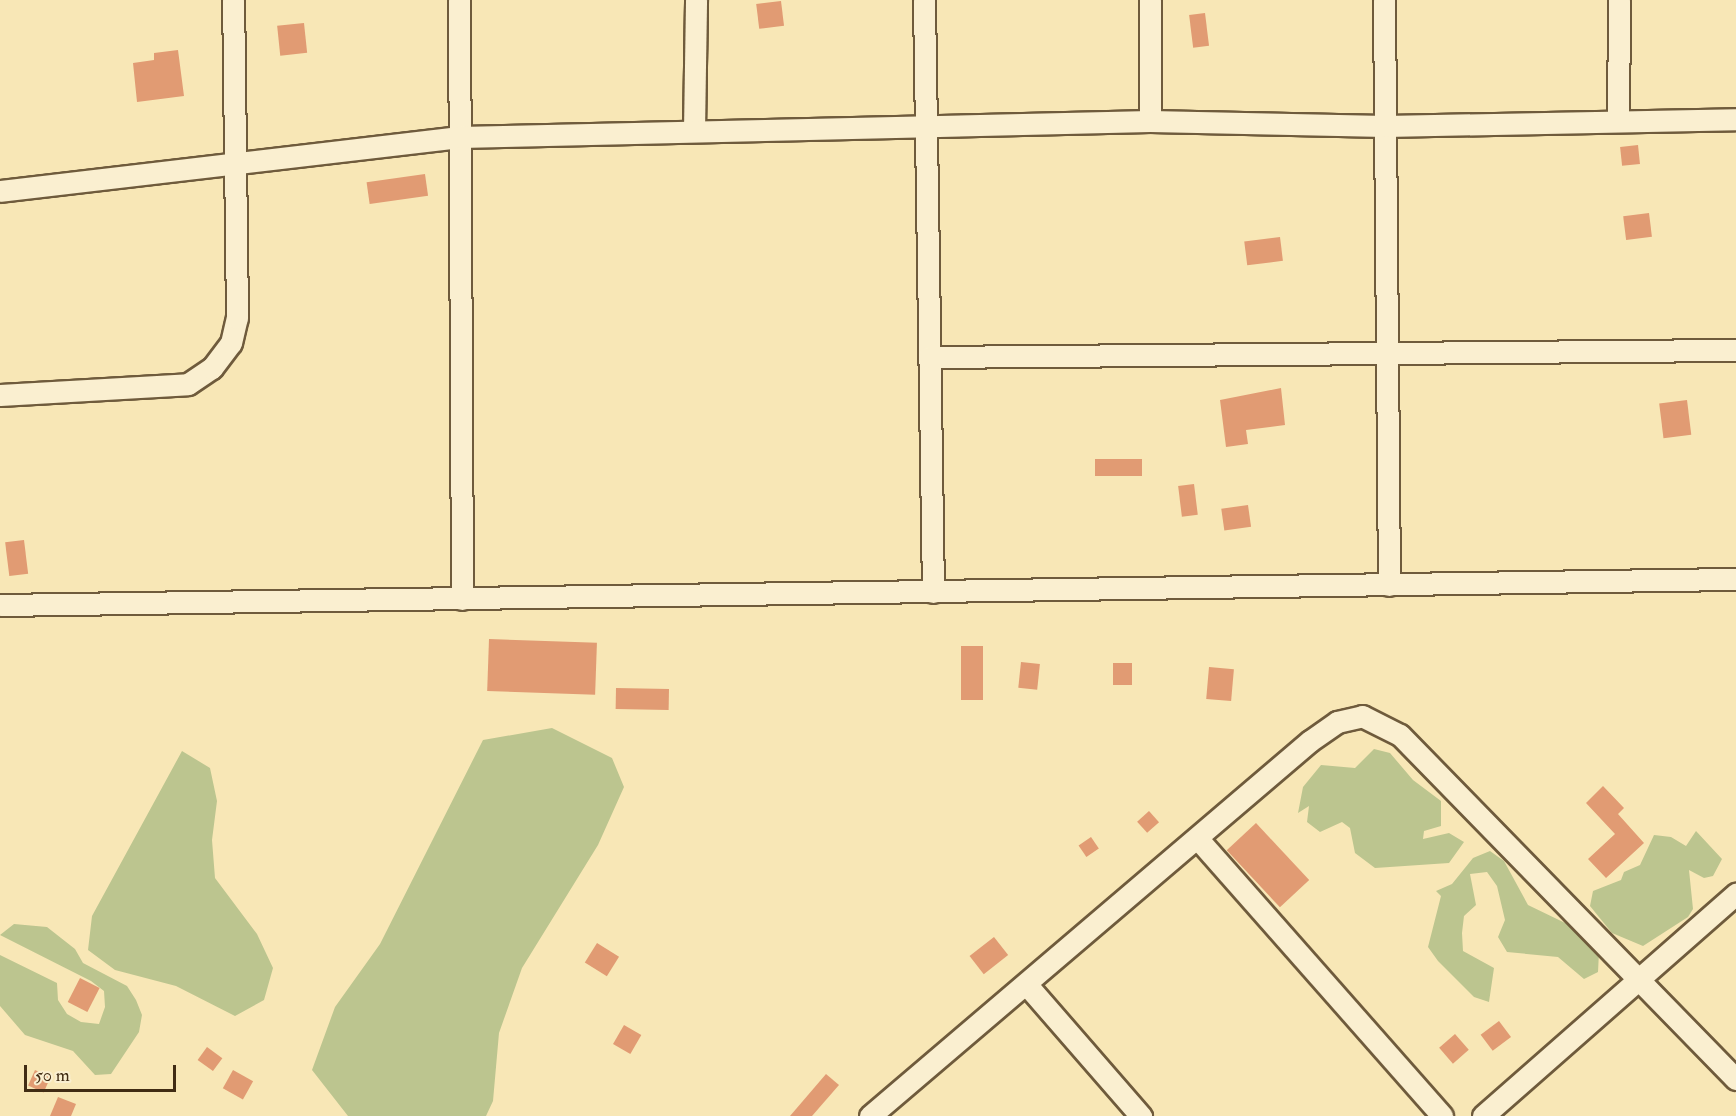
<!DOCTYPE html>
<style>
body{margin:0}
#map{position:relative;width:1736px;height:1116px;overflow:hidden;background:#f8e7b6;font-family:"IM FELL Double Pica",serif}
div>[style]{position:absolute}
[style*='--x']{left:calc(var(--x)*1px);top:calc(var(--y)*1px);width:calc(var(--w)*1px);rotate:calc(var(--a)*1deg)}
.green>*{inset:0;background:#bcc58f}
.building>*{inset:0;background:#e19b73;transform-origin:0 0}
.roads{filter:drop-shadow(2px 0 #6f5b3c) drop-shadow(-2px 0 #6f5b3c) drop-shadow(0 2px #6f5b3c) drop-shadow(0 -2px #6f5b3c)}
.street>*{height:21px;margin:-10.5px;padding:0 10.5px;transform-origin:10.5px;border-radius:10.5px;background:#faefd0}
span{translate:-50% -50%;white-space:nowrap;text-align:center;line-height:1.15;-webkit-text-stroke:4.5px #faefd0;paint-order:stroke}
.scale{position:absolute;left:24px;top:1065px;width:152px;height:27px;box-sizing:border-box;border:3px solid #412c14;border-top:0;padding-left:8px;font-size:18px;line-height:21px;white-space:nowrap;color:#412c14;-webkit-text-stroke:4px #faefd0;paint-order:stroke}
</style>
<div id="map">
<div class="green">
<i style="clip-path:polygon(552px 728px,612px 758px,624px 787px,598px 845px,522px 968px,499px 1033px,493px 1101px,486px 1116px,348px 1116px,312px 1070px,335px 1007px,380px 944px,483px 740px)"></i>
<i style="clip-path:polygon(1374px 749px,1390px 753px,1413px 780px,1441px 801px,1441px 826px,1424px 831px,1423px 839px,1449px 833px,1464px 842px,1449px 863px,1375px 868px,1355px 853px,1350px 828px,1342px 822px,1320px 832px,1307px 822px,1309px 806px,1298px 813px,1303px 787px,1321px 765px,1355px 768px)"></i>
<i style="clip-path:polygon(182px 751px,210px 768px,217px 801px,212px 840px,215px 878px,257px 934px,273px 968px,264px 1000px,235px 1016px,176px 986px,115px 970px,88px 950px,92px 916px)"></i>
<i style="clip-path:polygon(1696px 831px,1722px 859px,1713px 876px,1704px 878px,1689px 870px,1693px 909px,1688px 917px,1643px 946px,1612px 933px,1590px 906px,1593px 891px,1621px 880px,1624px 872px,1640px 865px,1654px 835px,1671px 837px,1686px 846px)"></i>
<i style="clip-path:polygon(1490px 851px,1504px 861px,1528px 905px,1592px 936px,1599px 952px,1598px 972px,1584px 979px,1558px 957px,1507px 952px,1498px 937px,1505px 920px,1497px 886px,1487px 872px,1470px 874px,1476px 905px,1464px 916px,1462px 933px,1463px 951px,1494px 968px,1489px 1002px,1474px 997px,1438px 961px,1428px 947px,1441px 896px,1436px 891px,1452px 884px,1473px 858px)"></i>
<i style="clip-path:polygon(14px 924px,47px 927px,75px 949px,83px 963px,127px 986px,136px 1000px,142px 1015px,139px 1032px,111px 1074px,95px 1075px,73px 1051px,25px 1035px,0 1006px,0 955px,57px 983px,58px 1000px,67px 1014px,81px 1022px,99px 1024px,105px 1007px,104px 991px,91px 981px,0 935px)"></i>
</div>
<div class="building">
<i style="left:781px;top:1px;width:25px;height:25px;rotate:83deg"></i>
<i style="left:1205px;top:13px;width:33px;height:16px;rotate:83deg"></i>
<i style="left:304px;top:23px;width:30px;height:27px;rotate:84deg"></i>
<i style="clip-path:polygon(178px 50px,184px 96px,137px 102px,133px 63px,154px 60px,154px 53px)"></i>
<i style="left:1638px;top:145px;width:19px;height:18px;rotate:84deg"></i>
<i style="left:425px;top:174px;width:22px;height:59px;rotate:82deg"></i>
<i style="left:1649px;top:213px;width:24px;height:26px;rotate:83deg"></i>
<i style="left:1280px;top:237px;width:24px;height:36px;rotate:83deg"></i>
<i style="clip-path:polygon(1281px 388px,1285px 425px,1246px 430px,1248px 444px,1226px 447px,1220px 400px)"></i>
<i style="left:1687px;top:400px;width:35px;height:28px;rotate:83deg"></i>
<i style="left:1142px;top:459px;width:17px;height:47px;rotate:90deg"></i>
<i style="left:1194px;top:484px;width:31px;height:16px;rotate:83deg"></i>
<i style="left:1248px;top:505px;width:22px;height:27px;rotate:82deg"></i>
<i style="left:24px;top:540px;width:34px;height:19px;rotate:83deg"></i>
<i style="left:489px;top:639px;width:108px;height:52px;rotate:2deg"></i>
<i style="left:961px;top:646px;width:22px;height:54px"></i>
<i style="left:1021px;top:662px;width:19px;height:26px;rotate:6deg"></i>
<i style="left:1113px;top:663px;width:19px;height:22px"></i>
<i style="left:1209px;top:667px;width:25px;height:32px;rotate:5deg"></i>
<i style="left:616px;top:688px;width:53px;height:21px;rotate:1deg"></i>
<i style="clip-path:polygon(1603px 786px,1624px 808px,1618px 814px,1644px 843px,1606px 878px,1588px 859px,1615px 834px,1586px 803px)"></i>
<i style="left:1149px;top:811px;width:15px;height:16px;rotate:48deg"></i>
<i style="left:1256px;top:823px;width:78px;height:40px;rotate:47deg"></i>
<i style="left:1091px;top:837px;width:14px;height:15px;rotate:56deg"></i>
<i style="left:994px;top:937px;width:23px;height:31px;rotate:52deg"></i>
<i style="left:597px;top:943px;width:26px;height:23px;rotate:32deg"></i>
<i style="left:80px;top:978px;width:22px;height:27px;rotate:27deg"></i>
<i style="left:1499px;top:1021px;width:20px;height:23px;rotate:53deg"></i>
<i style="left:624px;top:1025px;width:20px;height:22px;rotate:30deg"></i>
<i style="left:1455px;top:1034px;width:21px;height:21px;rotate:49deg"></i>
<i style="left:207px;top:1047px;width:19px;height:16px;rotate:36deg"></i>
<i style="left:35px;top:1070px;width:17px;height:17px;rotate:24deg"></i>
<i style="left:233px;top:1070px;width:23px;height:21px;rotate:29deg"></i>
<i style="clip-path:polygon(826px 1074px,839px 1085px,812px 1116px,790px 1116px)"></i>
<i style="clip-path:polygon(58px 1097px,76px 1104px,71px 1116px,50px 1116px)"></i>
</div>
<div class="roads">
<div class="street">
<i style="--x:459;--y:0;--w:599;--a:89.71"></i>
<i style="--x:924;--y:0;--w:592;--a:89.13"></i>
<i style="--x:1384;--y:0;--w:585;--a:89.51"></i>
<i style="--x:1150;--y:121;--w:121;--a:-90"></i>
<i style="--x:1618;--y:121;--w:121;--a:-89.5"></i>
<i style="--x:694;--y:130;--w:130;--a:-89.1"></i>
<i style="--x:0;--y:191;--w:463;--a:-6.7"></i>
<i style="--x:460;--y:137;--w:690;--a:-1.33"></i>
<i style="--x:1150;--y:121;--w:235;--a:1.2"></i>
<i style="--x:1385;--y:126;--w:351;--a:-1.1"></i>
<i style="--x:929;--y:357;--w:807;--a:-0.5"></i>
<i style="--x:0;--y:395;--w:188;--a:-3.3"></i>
<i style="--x:188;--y:384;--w:29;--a:-34"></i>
<i style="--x:212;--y:368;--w:31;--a:-53"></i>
<i style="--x:231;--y:343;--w:26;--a:-77"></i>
<i style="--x:237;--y:318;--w:318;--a:-90.7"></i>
<i style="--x:0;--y:605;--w:1736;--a:-0.86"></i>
<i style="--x:1198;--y:839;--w:369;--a:48.6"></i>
<i style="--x:1027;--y:985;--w:174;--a:49"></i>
<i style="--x:870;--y:1116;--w:578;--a:-40.44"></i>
<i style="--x:1310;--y:741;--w:33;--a:-35"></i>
<i style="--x:1337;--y:722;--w:26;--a:-13"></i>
<i style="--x:1362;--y:716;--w:42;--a:26.6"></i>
<i style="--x:1400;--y:735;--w:481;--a:45.7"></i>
<i style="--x:1483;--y:1116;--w:337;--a:-41.3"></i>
</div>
</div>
<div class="scale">50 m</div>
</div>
